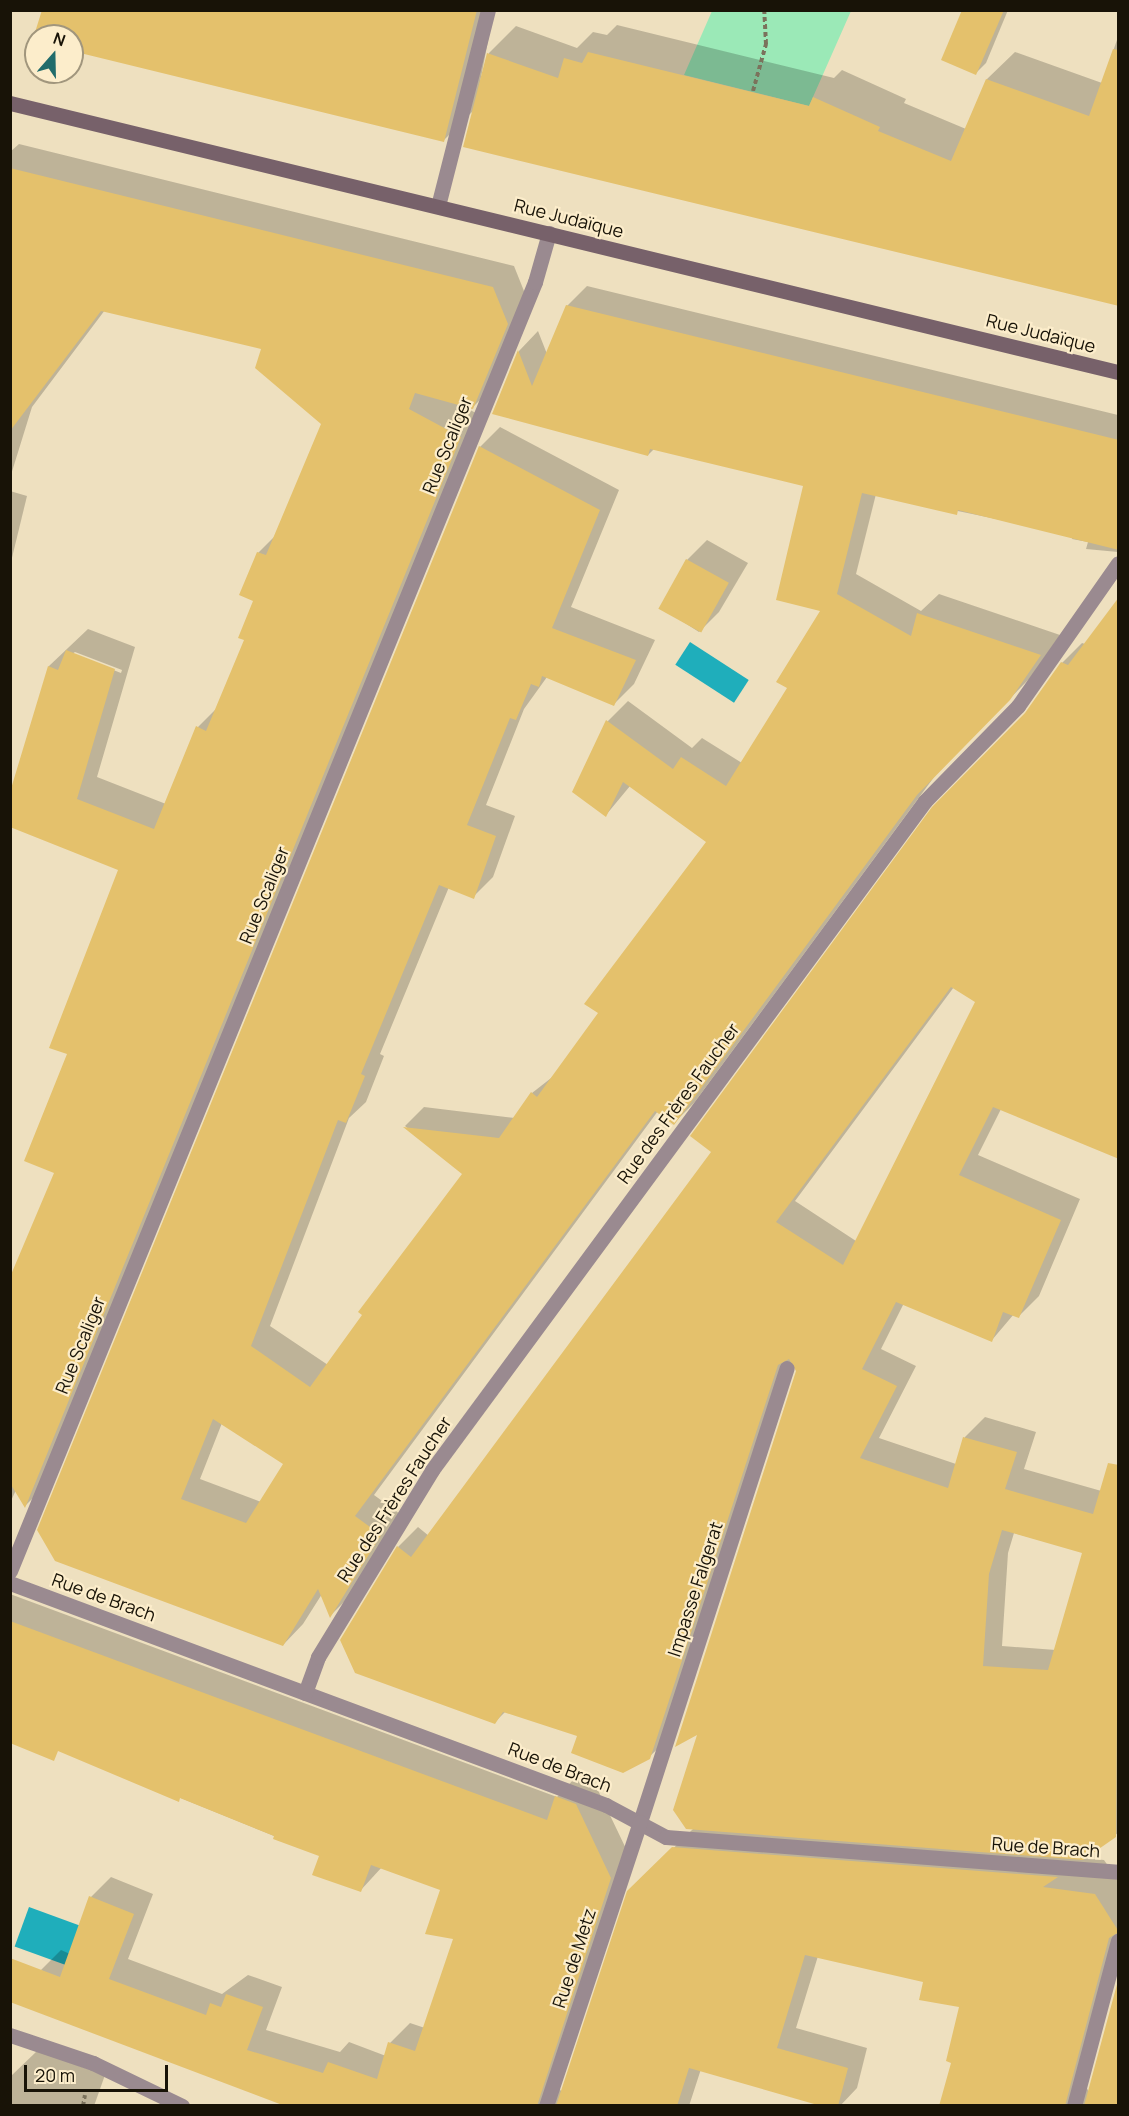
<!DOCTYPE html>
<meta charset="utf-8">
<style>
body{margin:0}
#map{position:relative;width:1129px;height:2116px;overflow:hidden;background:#eee0bf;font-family:Manrope,sans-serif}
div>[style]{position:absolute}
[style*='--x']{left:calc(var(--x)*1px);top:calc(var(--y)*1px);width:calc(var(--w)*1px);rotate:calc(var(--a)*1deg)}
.green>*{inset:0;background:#9be9b7}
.water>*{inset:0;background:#1faebb;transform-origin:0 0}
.shadow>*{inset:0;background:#0003}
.building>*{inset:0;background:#e4c16c;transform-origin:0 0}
.path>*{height:4px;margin-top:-2px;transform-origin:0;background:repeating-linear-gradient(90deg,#7b725c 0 4.5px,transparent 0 7.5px)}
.service>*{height:15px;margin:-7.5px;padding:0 7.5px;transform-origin:7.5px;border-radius:7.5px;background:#9a8a90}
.minor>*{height:15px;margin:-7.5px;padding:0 7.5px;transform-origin:7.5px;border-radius:7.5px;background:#9a8a90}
.secondary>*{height:15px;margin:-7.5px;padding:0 7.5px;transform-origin:7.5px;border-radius:7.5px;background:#77616a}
span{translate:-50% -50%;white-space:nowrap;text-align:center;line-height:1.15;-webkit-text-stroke:4.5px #fcedcb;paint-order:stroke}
.street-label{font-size:18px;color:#181307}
.frame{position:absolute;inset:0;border:12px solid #181307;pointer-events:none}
.north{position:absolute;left:24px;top:24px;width:60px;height:60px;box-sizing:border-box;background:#fcedcb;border:2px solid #a1967d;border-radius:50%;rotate:20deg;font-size:16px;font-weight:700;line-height:24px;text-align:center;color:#181307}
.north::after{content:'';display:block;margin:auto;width:21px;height:27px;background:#216c6b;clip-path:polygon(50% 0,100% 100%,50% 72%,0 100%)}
.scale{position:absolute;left:24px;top:2065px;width:144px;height:27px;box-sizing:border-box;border:3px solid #181307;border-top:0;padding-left:8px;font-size:18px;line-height:21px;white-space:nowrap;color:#181307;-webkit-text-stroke:4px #fcedcb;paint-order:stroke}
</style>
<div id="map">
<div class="green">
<i style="clip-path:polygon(712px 11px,712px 10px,851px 11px,809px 106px,684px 75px)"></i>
</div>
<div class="water">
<i style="left:690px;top:642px;width:70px;height:27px;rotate:33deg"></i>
<i style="left:29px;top:1907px;width:72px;height:42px;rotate:20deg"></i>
</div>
<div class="shadow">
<i style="clip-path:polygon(43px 10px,494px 10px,476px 103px,489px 53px,516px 26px,577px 48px,593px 32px,607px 35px,617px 25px,834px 78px,842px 70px,906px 99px,904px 103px,966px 129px,987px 79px,1015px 52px,1102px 83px,1118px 37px,1118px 305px,474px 110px,444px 140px,72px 50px,72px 36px,36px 36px,34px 41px)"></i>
<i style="clip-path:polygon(964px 10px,1008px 10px,986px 63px,976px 73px)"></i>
<i style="clip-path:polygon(evenodd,19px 144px,514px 266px,528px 301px,494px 386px,470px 410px,482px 416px,46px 1485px,25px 1506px,16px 1490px,10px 1503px,10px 1280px,56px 1172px,69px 1053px,120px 869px,10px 797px,49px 666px,88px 629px,135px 647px,97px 777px,166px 804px,198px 727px,218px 707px,246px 640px,255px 600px,258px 553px,277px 534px,323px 424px,263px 348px,105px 310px,32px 407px,10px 478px,10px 152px,19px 144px,75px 652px,122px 670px,121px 673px,72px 654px,75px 652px)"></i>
<i style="clip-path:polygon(evenodd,587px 286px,1118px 415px,1118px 552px,1086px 549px,1088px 542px,1072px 539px,1073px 535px,876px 494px,856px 574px,921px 611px,939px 594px,1060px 635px,1030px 678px,937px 773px,694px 1103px,674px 1123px,658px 1111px,374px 1495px,400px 1514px,350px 1596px,331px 1615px,322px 1594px,303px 1624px,283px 1645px,56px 1559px,480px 447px,500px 427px,619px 490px,571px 607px,655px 640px,634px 684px,614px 704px,547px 677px,524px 709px,486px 805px,515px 816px,493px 877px,473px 897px,449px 887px,380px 1054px,384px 1056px,366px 1102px,349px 1118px,270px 1326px,328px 1365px,464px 1174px,405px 1126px,424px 1107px,515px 1118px,532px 1093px,555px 1075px,600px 1012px,708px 842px,630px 786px,606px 815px,574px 791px,608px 721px,628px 701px,692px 748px,702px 738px,742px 763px,789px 688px,822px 610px,805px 485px,654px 449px,648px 455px,494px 413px,519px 351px,538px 331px,547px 354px,567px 306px,587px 286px,222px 1423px,285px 1463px,261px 1502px,200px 1479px,222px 1423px)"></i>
<i style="clip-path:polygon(10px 491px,27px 496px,10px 566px)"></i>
<i style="clip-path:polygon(707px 540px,748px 563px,719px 612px,699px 632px,663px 609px,687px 560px)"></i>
<i style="clip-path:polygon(evenodd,1082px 643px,1085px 644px,1001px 1109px,978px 1155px,1080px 1199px,1039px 1296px,1019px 1316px,1014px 1314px,992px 1340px,904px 1303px,881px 1349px,916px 1366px,879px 1438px,956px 1464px,965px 1437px,985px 1417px,1036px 1432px,1024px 1469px,1112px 1494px,1118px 1478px,1118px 1833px,1083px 1858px,1104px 1860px,1118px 1880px,1118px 1953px,1084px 2083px,1089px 2092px,1118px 2106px,941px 2106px,953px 2062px,961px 2006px,924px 1981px,818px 1956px,796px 2028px,867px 2048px,857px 2088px,840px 2106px,827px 2106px,701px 2069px,689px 2106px,290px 2106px,41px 1970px,61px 1950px,70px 1954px,91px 1897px,111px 1877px,153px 1894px,128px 1959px,222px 1994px,248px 1975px,282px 1987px,266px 2030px,340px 2052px,349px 2042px,386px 2056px,390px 2043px,410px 2023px,425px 2028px,455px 1937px,442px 1889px,382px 1867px,360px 1891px,321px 1855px,33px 1738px,10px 1685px,10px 1594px,557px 1797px,576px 1777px,595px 1784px,630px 1857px,556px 2082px,562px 2093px,629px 1892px,694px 1828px,700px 1732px,798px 1371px,792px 1360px,670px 1737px,649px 1757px,506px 1711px,494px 1723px,398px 1547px,418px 1527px,429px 1536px,713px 1152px,1062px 663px,1082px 643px,954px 987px,977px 1002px,856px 1241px,795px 1201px,954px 987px,1082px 643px,1014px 1533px,1083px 1552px,1056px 1650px,1002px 1646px,1008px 1553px,1014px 1533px)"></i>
<i style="clip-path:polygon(37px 2051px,105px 2075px,94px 2106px,10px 2106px,10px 2077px)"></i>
</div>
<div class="building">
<i style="clip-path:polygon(42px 10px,477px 10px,444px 142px,72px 51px,72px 36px,36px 36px,36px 43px,32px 42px)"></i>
<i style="clip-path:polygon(962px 10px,1004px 10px,976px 75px,941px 60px)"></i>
<i style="clip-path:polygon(1113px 49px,1119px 50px,1119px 306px,463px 147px,487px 53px,558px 78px,564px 58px,582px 63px,588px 52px,809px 106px,813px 97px,880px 127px,878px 131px,951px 161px,986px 79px,1089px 116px)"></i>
<i style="clip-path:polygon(10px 168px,493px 287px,508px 324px,473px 409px,415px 393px,409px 409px,461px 437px,25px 1508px,10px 1483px,10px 1277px,54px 1173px,24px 1161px,67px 1054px,49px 1048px,118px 870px,10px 827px,10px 792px,48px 666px,58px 670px,66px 650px,115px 669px,77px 799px,154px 829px,196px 726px,206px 731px,244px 640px,238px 638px,253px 601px,239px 595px,257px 552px,266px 555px,321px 424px,255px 368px,261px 349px,101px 311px,10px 431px)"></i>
<i style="clip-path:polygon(evenodd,566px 305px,1119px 440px,1119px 550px,958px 510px,957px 515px,862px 493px,837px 594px,911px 636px,917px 613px,1041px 655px,1010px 700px,917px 795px,674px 1125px,655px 1111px,355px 1516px,381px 1535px,330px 1618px,318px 1589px,283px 1646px,55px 1561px,37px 1530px,479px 446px,600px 510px,552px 628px,636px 660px,614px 706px,542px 676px,539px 687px,531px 684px,516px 720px,510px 718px,467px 825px,496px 836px,474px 899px,439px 885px,361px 1074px,365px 1076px,346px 1123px,338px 1120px,251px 1346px,310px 1387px,362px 1315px,358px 1312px,462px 1174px,403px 1127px,499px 1138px,531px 1092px,537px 1097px,598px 1013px,584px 1004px,706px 842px,623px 782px,606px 817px,572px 792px,606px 720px,673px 769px,681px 757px,726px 786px,787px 688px,776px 682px,820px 611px,776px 600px,803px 486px,650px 449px,648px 456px,492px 414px,518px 350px,532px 386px,566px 305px,213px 1419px,283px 1464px,246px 1523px,181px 1499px,213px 1419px)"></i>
<i style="left:686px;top:559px;width:49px;height:57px;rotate:29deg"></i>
<i style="clip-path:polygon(evenodd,1119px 597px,1119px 1159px,993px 1107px,959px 1175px,1061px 1220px,1019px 1318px,1003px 1312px,992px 1342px,896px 1302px,862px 1369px,897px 1386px,860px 1458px,948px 1488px,963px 1437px,1017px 1452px,1005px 1489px,1093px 1514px,1108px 1463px,1119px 1465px,1116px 1837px,1083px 1860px,686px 1829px,673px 1810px,697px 1735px,675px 1747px,796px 1371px,789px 1359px,778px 1365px,650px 1759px,623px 1773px,571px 1753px,577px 1736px,503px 1712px,495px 1724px,355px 1673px,340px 1640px,397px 1546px,411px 1557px,711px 1152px,690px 1136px,932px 807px,1025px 713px,1061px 662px,1068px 665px,1119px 597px,951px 987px,975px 1002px,843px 1265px,776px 1222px,951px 987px,1119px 597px,1002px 1530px,1082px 1553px,1048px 1670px,983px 1666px,989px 1574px,1002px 1530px)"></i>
<i style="clip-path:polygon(10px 1621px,547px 1820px,555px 1796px,576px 1804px,611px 1878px,537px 2106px,285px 2106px,10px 2002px,10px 1958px,60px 1977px,89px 1896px,134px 1914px,109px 1979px,206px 2015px,210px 2003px,221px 2007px,226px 1994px,263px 2007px,247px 2050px,323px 2073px,328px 2062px,377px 2079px,388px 2042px,415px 2051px,453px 1939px,425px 1934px,440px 1890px,371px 1865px,361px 1892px,312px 1875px,319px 1856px,273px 1839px,274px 1836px,180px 1798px,179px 1802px,58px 1751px,54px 1761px,10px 1743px)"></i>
<i style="clip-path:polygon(672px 1847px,1058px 1877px,1043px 1887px,1095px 1894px,1119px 1932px,1109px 1938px,1065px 2106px,939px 2106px,951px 2063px,946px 2061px,959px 2007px,919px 2000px,923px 1982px,805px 1955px,777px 2048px,848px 2068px,838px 2106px,821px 2106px,689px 2068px,677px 2106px,556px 2106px,627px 1891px)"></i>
<i style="clip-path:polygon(1119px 1977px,1119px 2106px,1084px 2106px)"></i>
</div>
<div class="path">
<i style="--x:753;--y:91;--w:49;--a:-74.5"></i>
<i style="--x:766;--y:44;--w:34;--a:-93"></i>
<i style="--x:83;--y:2106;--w:11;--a:-80"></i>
</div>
<div class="service">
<i style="--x:438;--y:206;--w:202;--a:-75.7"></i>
<i style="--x:640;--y:1822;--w:477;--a:-72.1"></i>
<i style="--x:10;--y:2035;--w:88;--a:18.6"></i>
<i style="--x:93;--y:2063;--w:99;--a:25.8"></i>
</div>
<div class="minor">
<i style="--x:10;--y:1571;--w:1392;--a:-67.84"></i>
<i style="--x:535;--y:282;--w:51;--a:-74.1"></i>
<i style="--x:10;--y:1583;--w:636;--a:20.43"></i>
<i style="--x:606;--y:1805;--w:68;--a:28.1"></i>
<i style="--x:666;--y:1837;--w:453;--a:4.4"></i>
<i style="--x:305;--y:1693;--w:38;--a:-70"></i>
<i style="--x:318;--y:1657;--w:219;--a:-58.6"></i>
<i style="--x:432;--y:1470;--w:831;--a:-53.61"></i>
<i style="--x:925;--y:801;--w:133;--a:-45.6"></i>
<i style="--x:1018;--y:706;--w:174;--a:-55"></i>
<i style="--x:546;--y:2106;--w:299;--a:-71.7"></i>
<i style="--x:1074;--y:2106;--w:171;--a:-75.1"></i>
</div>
<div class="secondary">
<i style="--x:10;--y:103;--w:1140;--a:13.65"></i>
</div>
<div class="street-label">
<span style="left:569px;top:218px;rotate:14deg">Rue Judaïque</span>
<span style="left:1041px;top:333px;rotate:14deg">Rue Judaïque</span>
<span style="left:447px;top:445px;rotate:-68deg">Rue Scaliger</span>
<span style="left:264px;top:895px;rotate:-68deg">Rue Scaliger</span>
<span style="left:678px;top:1103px;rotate:-54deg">Rue des Frères Faucher</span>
<span style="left:80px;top:1345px;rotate:-68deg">Rue Scaliger</span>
<span style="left:394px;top:1499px;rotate:-57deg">Rue des Frères Faucher</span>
<span style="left:695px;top:1589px;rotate:-72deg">Impasse Falgerat</span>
<span style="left:104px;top:1597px;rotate:20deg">Rue de Brach</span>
<span style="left:560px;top:1767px;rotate:21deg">Rue de Brach</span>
<span style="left:1046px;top:1847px;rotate:4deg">Rue de Brach</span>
<span style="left:574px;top:1958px;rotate:-72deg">Rue de Metz</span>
</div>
<div class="frame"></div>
<div class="north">N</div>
<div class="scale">20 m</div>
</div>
